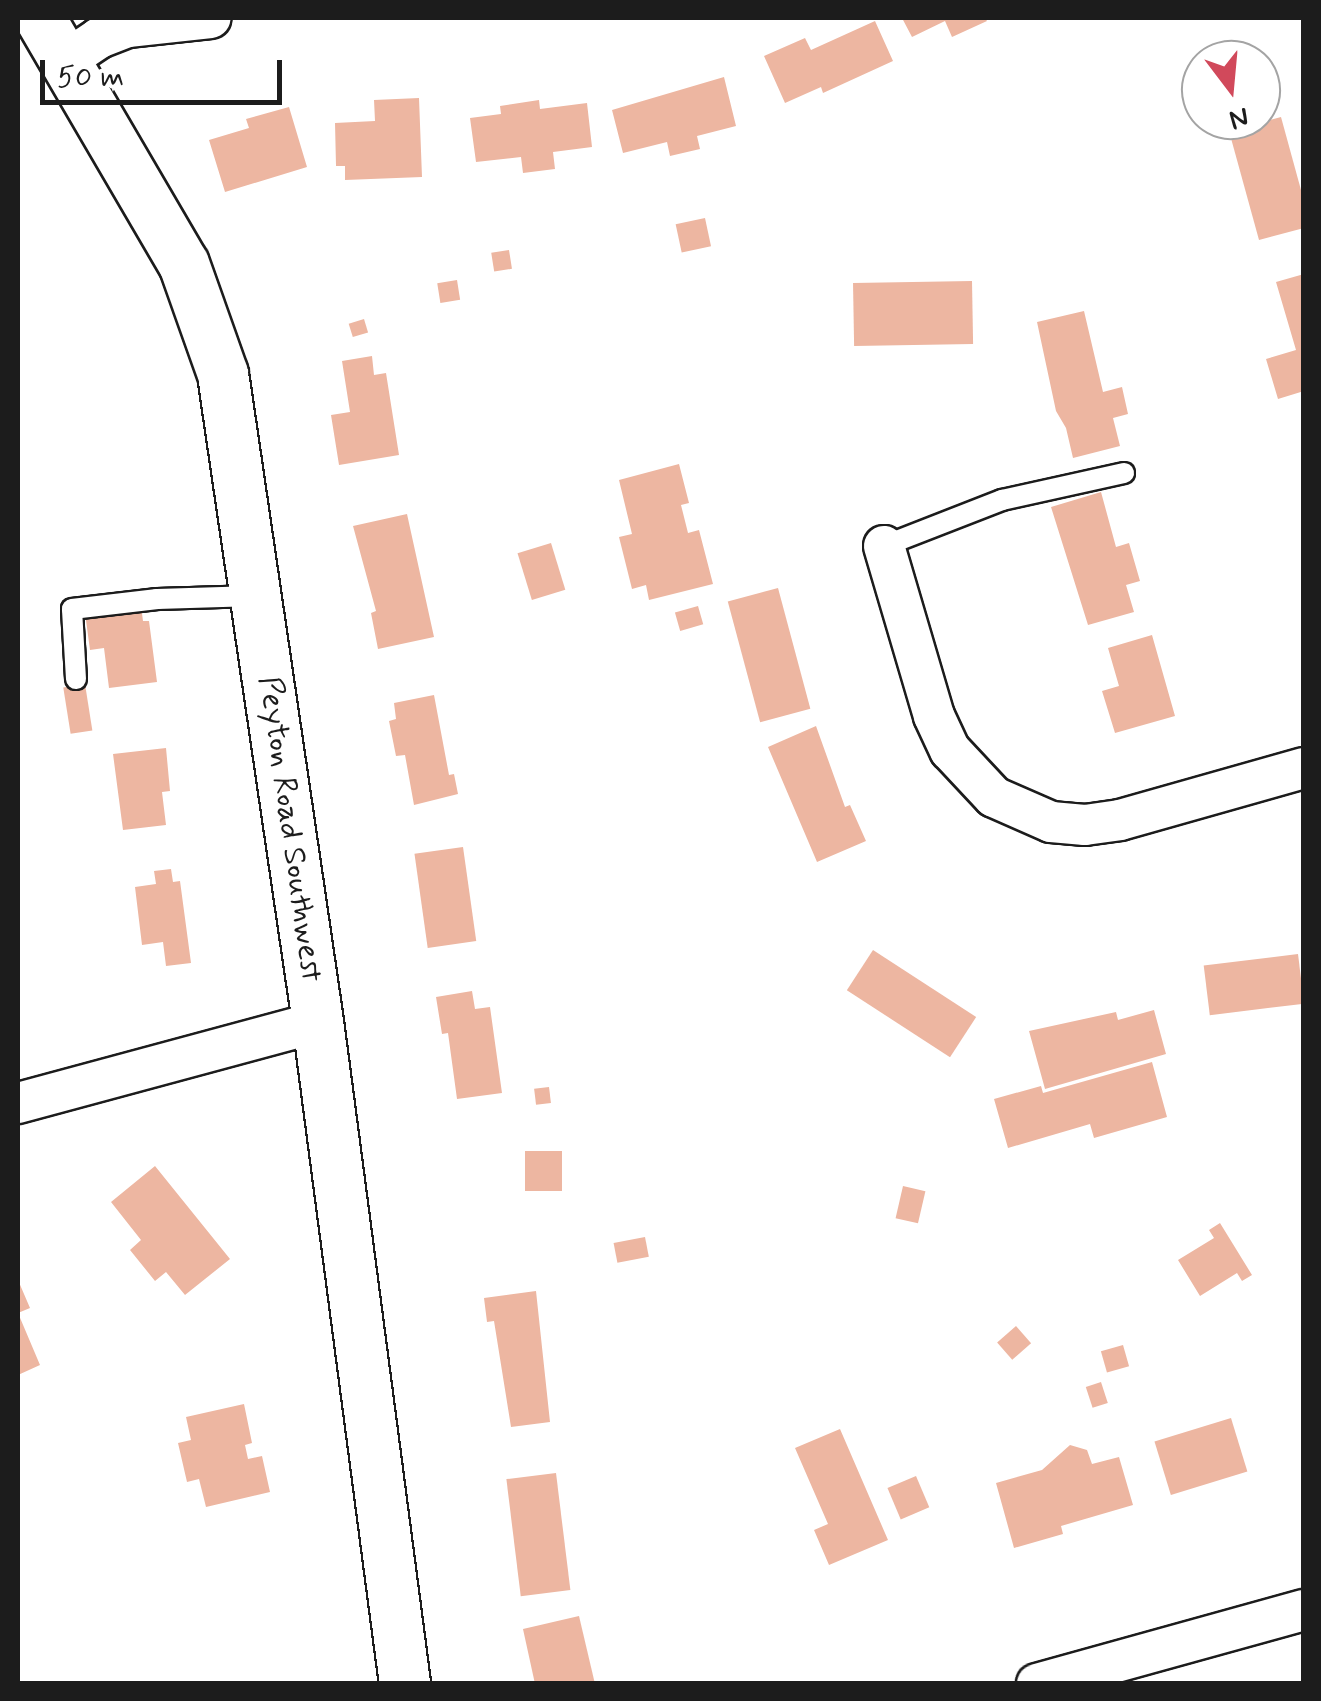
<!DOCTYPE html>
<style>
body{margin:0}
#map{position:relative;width:1321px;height:1701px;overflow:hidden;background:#fff;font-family:Mynerve,sans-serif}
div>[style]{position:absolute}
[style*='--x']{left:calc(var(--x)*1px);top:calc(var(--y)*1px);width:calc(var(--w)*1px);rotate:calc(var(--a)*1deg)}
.building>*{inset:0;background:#edb6a1;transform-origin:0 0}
.roads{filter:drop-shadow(2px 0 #1c1c1c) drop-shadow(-2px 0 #1c1c1c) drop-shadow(0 2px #1c1c1c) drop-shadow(0 -2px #1c1c1c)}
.service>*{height:20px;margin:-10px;padding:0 10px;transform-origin:10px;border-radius:10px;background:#fff}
.minor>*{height:40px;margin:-20px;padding:0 20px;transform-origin:20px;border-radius:20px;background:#fff}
.tertiary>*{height:50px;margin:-25px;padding:0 25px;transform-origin:25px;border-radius:25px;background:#fff}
span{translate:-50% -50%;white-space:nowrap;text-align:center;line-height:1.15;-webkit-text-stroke:8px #fff;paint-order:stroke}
.street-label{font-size:32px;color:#1c1c1c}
.frame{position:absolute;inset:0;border:20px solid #1c1c1c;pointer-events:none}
.north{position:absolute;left:1181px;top:40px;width:100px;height:100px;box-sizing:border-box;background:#fff;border:2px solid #a4a4a4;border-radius:50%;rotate:164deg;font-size:28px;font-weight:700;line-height:40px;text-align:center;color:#1c1c1c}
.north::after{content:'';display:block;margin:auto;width:35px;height:45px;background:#d1495b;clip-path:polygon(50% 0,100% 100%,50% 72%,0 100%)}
.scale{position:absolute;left:40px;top:60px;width:242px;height:45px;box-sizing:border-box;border:5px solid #1c1c1c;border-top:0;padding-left:12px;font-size:30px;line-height:35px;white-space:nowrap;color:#1c1c1c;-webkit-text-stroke:8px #fff;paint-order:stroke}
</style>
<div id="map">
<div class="building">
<i style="clip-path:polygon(902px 18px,985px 18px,987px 21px,952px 37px,945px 21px,912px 37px)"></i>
<i style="clip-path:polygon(875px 21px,893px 61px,823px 93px,821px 87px,785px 103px,764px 56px,805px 38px,811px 50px)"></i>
<i style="clip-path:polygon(724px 77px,736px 126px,697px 136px,700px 149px,670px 156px,667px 142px,623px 153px,612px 110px)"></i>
<i style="clip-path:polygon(419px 98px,422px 177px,345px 180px,345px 166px,336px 166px,335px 123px,375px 121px,374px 100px)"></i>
<i style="clip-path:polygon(539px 100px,540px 109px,587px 103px,592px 147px,553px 152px,555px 169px,523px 173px,521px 157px,476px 162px,470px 118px,501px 114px,500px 106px)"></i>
<i style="clip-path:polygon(289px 107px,307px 167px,225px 192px,209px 140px,249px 128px,246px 119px)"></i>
<i style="clip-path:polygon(1281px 117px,1304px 201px,1304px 228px,1259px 240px,1229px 131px)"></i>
<i style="left:705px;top:218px;width:29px;height:30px;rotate:78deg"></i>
<i style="left:509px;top:250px;width:19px;height:18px;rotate:81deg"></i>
<i style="clip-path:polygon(1304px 274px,1304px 391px,1278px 399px,1266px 359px,1296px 350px,1276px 282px)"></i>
<i style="left:457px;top:280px;width:20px;height:20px;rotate:81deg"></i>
<i style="left:972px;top:281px;width:63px;height:119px;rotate:89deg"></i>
<i style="clip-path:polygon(1084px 311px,1103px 392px,1122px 387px,1128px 414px,1113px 418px,1120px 446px,1073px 458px,1066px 428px,1056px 411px,1037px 322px)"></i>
<i style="left:364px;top:319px;width:14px;height:16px;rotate:73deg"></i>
<i style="clip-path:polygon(372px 356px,374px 375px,386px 373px,399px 455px,339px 465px,331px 415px,350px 412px,342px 361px)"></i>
<i style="clip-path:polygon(679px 464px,689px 503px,681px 505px,688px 533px,699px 530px,713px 584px,649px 600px,646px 585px,632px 589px,619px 537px,632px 534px,619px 480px)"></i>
<i style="clip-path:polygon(1101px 492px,1116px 547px,1129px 543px,1140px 581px,1126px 585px,1134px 612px,1088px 625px,1051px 507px)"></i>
<i style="clip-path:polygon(407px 514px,434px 637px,378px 649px,371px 613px,376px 611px,353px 526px)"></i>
<i style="left:551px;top:543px;width:49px;height:35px;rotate:73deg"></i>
<i style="left:778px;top:588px;width:125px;height:52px;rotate:75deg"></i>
<i style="clip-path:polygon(141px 606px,143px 621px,149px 621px,157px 682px,109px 688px,104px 648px,90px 650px,85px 613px)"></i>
<i style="left:698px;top:606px;width:19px;height:24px;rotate:74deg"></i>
<i style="clip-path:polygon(1152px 635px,1175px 716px,1115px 733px,1102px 691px,1119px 686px,1108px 648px)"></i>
<i style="left:85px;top:684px;width:47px;height:22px;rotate:81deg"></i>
<i style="clip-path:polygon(434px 695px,449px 775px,454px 774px,458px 794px,414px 805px,405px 755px,396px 756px,389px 721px,396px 719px,394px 703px)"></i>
<i style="clip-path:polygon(816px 726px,845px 807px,850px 805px,866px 841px,817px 862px,768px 747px)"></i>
<i style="clip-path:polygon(166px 748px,170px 791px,162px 792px,166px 825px,123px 830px,113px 754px)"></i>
<i style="left:463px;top:847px;width:95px;height:49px;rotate:82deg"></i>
<i style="clip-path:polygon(171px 869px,173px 882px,180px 881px,191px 963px,166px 966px,163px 942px,142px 945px,135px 887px,156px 884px,154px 871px)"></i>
<i style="left:873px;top:950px;width:123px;height:48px;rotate:33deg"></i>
<i style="left:1298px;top:954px;width:50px;height:95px;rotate:83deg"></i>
<i style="clip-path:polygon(472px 991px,475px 1009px,490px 1007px,502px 1093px,457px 1099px,448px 1033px,442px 1034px,436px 997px)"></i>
<i style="clip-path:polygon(1154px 1010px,1166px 1054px,1045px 1089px,1029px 1031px,1116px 1012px,1118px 1020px)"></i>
<i style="clip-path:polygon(1152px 1062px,1167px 1117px,1094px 1138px,1090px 1124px,1008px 1148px,994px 1099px,1041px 1086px,1043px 1093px)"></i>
<i style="left:549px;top:1087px;width:16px;height:15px;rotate:83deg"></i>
<i style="left:525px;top:1151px;width:37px;height:40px"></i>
<i style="clip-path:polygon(155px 1166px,230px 1259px,185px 1295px,166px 1272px,155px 1281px,130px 1250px,141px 1240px,111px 1202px)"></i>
<i style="left:903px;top:1186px;width:23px;height:33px;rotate:13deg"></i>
<i style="clip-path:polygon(1220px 1223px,1252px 1275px,1242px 1281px,1237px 1273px,1200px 1296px,1178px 1260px,1214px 1238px,1209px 1230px)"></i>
<i style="left:645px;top:1237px;width:20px;height:32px;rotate:79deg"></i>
<i style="clip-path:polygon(18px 1280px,30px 1308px,18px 1313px,40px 1365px,18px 1375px)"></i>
<i style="clip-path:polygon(536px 1291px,550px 1422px,511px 1427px,494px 1321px,487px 1322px,484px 1298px)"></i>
<i style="left:1016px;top:1326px;width:23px;height:25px;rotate:49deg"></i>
<i style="left:1123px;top:1345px;width:22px;height:23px;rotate:74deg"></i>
<i style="left:1101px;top:1382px;width:22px;height:16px;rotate:72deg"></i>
<i style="clip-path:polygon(244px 1404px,252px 1443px,245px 1445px,248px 1459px,262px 1456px,270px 1492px,206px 1507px,199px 1479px,187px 1482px,178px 1443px,191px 1440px,186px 1417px)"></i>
<i style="left:1231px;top:1418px;width:56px;height:80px;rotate:73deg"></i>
<i style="clip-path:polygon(840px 1429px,888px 1540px,829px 1565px,814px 1530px,828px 1524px,795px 1448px)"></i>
<i style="clip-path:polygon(1070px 1445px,1087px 1450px,1092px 1464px,1119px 1457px,1133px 1505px,1061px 1526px,1063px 1534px,1014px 1548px,996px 1483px,1042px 1470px)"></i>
<i style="left:556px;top:1473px;width:118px;height:50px;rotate:83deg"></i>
<i style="left:916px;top:1476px;width:34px;height:31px;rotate:67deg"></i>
<i style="clip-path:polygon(579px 1616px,595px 1684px,535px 1684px,523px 1629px)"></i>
</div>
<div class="roads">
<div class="service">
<i style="--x:884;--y:546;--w:127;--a:-21.3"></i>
<i style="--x:1002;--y:500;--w:125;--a:-12.5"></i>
<i style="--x:76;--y:679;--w:70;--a:-93.3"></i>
<i style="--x:72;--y:609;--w:86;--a:-6.7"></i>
<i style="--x:157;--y:599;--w:98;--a:-1.8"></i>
</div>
<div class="minor">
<i style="--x:68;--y:59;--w:37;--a:-34"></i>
<i style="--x:99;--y:38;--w:31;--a:-21"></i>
<i style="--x:128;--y:27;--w:83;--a:-6.2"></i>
<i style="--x:884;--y:546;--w:177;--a:73.6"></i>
<i style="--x:934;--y:716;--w:38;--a:65"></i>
<i style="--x:950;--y:750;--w:64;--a:46.9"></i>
<i style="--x:994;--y:797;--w:62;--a:23.7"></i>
<i style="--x:1051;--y:822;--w:34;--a:5"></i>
<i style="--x:1085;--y:825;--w:35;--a:-8"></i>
<i style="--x:1120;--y:820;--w:191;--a:-15.8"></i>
<i style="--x:18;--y:1103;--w:311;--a:-15.1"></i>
<i style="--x:1037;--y:1684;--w:277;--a:-15.5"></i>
</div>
<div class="tertiary">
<i style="--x:40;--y:18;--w:285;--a:59.7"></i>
<i style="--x:184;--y:264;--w:117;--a:70.5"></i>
<i style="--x:223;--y:374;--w:655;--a:81.66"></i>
<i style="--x:318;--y:1022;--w:668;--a:82.51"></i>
</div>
</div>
<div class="street-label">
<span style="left:290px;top:829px;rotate:82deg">Peyton Road Southwest</span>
</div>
<div class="frame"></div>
<div class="north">N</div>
<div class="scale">50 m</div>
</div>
